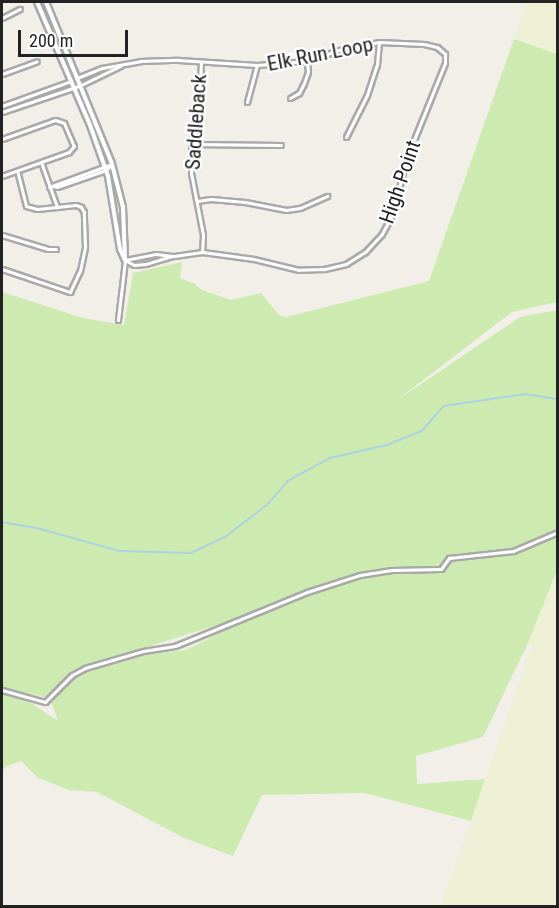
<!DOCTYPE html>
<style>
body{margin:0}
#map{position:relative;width:559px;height:908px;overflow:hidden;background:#f2efe9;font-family:"Roboto Condensed",sans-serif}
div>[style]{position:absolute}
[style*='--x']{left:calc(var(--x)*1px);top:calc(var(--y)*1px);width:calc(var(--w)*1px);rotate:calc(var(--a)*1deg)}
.farmland>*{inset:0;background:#eef0d5}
.grass>*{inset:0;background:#cdebb0}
.stream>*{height:1.5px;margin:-0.75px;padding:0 0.75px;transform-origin:0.75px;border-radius:0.75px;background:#aad3df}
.roads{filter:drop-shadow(2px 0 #a9a9a9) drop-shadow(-2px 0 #a9a9a9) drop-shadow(0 2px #a9a9a9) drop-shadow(0 -2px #a9a9a9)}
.minor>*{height:3px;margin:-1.5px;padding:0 1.5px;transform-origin:1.5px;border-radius:1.5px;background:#fff}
.tertiary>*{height:4px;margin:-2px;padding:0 2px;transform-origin:2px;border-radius:2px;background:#fff}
span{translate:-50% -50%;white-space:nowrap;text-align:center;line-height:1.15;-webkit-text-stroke:4.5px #fff;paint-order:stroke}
.street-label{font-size:21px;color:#222}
.frame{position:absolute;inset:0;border:3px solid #222;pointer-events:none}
.scale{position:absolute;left:18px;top:30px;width:110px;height:27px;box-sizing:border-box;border:3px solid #222;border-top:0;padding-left:8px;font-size:18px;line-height:21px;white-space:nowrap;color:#222;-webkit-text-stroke:4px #fff;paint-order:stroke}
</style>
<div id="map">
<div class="farmland">
<i style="clip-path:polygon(527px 2px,557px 2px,557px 54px,514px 39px)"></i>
<i style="clip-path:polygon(557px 570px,557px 906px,441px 906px,532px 645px,528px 643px)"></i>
</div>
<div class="grass">
<i style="clip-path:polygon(514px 39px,557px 54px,557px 302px,512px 312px,396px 401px,520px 317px,557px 310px,557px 570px,528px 643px,483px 737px,416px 756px,417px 784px,485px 779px,471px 821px,365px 793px,262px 795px,233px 856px,184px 838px,97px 792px,69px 790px,38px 778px,21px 761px,5px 767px,2px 773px,2px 693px,31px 703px,58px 721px,50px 699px,73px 676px,140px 654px,186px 650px,249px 618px,299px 599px,78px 669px,44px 697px,2px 687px,2px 292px,83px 318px,124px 325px,133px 273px,182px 262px,180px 278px,195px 284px,202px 290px,231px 300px,261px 293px,280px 316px,286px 317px,429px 281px)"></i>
</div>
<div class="stream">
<i style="--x:2;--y:522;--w:36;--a:10"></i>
<i style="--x:37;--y:528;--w:86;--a:15.5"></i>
<i style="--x:120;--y:551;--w:71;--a:1.6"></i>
<i style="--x:191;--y:553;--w:38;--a:-25"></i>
<i style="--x:225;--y:537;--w:53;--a:-37.3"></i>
<i style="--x:267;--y:505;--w:32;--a:-49"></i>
<i style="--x:288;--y:481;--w:48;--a:-28.7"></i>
<i style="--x:330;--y:458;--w:58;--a:-12.8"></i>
<i style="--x:387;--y:445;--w:38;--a:-22"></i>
<i style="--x:422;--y:431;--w:33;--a:-49"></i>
<i style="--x:444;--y:406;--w:82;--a:-8.4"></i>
<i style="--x:525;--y:394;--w:33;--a:9"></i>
</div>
<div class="roads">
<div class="minor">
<i style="--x:2;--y:18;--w:20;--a:-27"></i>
<i style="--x:201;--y:62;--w:39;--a:93"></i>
<i style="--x:199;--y:101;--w:44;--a:100.5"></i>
<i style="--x:191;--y:144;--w:29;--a:90"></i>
<i style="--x:191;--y:173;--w:63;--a:79"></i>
<i style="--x:203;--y:235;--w:17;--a:93"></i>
<i style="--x:2;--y:74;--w:37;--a:-20"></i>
<i style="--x:77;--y:78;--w:27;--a:-22"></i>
<i style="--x:102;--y:68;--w:39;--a:-10"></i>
<i style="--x:140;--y:61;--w:38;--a:-2"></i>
<i style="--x:178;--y:60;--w:79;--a:3.6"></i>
<i style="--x:257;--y:65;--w:50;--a:-4.6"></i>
<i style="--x:307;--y:61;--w:34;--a:-19"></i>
<i style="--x:339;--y:50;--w:41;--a:-11.3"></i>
<i style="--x:379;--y:42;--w:45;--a:2.5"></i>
<i style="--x:424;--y:44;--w:13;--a:13"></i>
<i style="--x:437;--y:47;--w:11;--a:41"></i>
<i style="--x:445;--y:54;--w:9;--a:90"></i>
<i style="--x:445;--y:63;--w:101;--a:112"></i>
<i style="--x:407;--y:157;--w:60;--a:104.5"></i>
<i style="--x:392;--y:215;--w:21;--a:118"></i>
<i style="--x:382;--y:234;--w:25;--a:133"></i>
<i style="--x:365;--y:252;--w:22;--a:148"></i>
<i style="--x:346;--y:264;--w:23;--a:167"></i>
<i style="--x:324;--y:269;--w:25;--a:178"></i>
<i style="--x:299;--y:270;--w:46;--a:-166.3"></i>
<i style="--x:254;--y:259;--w:52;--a:-172.3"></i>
<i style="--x:202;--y:252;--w:30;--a:172"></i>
<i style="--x:290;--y:98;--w:10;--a:-29"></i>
<i style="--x:299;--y:93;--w:11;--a:-63"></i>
<i style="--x:304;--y:83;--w:12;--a:-70"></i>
<i style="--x:308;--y:72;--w:11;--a:-95"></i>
<i style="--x:247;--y:102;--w:38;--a:-75"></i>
<i style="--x:2;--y:106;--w:73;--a:-19.9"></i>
<i style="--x:2;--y:112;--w:81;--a:-18.7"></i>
<i style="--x:79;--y:86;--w:46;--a:-26"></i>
<i style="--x:346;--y:137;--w:47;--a:-63.4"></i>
<i style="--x:367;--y:95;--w:32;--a:-72"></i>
<i style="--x:377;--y:65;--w:23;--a:-85"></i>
<i style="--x:2;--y:139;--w:56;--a:-19.7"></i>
<i style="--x:55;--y:120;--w:9;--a:18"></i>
<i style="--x:64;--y:123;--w:25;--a:67"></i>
<i style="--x:74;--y:146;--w:8;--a:130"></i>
<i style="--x:69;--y:152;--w:71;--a:160.3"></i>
<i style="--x:191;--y:144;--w:90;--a:0.6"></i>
<i style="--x:41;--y:162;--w:48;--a:70.4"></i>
<i style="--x:49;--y:187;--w:67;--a:-20.1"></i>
<i style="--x:112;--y:164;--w:8;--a:135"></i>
<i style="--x:106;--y:170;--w:52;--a:160.9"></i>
<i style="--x:57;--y:187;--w:4;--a:-166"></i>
<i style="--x:197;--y:201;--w:14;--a:-8"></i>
<i style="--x:211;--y:199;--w:34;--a:5"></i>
<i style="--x:245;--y:202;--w:42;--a:11"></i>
<i style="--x:286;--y:210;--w:14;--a:-8"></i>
<i style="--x:300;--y:208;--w:30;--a:-24"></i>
<i style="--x:2;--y:235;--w:48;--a:16.9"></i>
<i style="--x:48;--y:249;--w:8;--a:0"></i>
<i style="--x:156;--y:254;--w:16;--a:7"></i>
<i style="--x:172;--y:256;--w:28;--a:163"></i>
<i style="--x:145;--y:264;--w:11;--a:175"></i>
<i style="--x:134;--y:265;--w:10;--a:-151"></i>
<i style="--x:125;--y:260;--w:32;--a:-11"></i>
<i style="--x:2;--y:269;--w:72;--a:18.7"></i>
<i style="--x:70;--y:292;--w:23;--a:-65"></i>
<i style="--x:80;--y:271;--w:25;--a:-78"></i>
<i style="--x:85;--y:247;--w:35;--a:-92"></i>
<i style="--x:84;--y:212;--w:6;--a:-121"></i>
<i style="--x:81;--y:207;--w:5;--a:-158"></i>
<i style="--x:76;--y:205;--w:39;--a:174"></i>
<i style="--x:37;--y:209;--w:11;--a:-165"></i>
<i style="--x:26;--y:206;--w:36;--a:-104"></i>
<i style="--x:118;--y:320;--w:60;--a:-83.3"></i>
<i style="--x:2;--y:690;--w:45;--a:15.6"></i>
<i style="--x:45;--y:702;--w:38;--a:-45"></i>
<i style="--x:72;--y:675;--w:15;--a:-28"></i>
<i style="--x:85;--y:668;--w:60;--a:-16.3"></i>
<i style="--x:143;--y:651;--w:32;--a:-9"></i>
<i style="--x:175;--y:646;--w:143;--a:-22.2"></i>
<i style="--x:307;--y:592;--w:56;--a:-17.8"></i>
<i style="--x:360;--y:575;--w:32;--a:-9"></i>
<i style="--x:392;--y:570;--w:49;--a:-1.2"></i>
<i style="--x:441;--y:569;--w:14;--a:-54"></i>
<i style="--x:449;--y:558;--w:64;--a:-6.2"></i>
<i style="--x:513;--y:551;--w:49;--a:-22.9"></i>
</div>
<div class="tertiary">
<i style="--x:37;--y:2;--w:134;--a:66.7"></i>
<i style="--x:90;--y:125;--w:54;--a:70.6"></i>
<i style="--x:108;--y:176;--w:74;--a:80.7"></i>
<i style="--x:120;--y:249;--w:12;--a:66"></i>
<i style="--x:46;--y:2;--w:175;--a:67.8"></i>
<i style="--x:112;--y:164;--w:44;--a:75.7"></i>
<i style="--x:123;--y:207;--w:52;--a:87.8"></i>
</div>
</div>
<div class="street-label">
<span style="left:320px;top:54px;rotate:-11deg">Elk Run Loop</span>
<span style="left:196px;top:122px;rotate:-86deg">Saddleback</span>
<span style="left:400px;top:182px;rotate:-71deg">High Point</span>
</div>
<div class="frame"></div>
<div class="scale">200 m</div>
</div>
